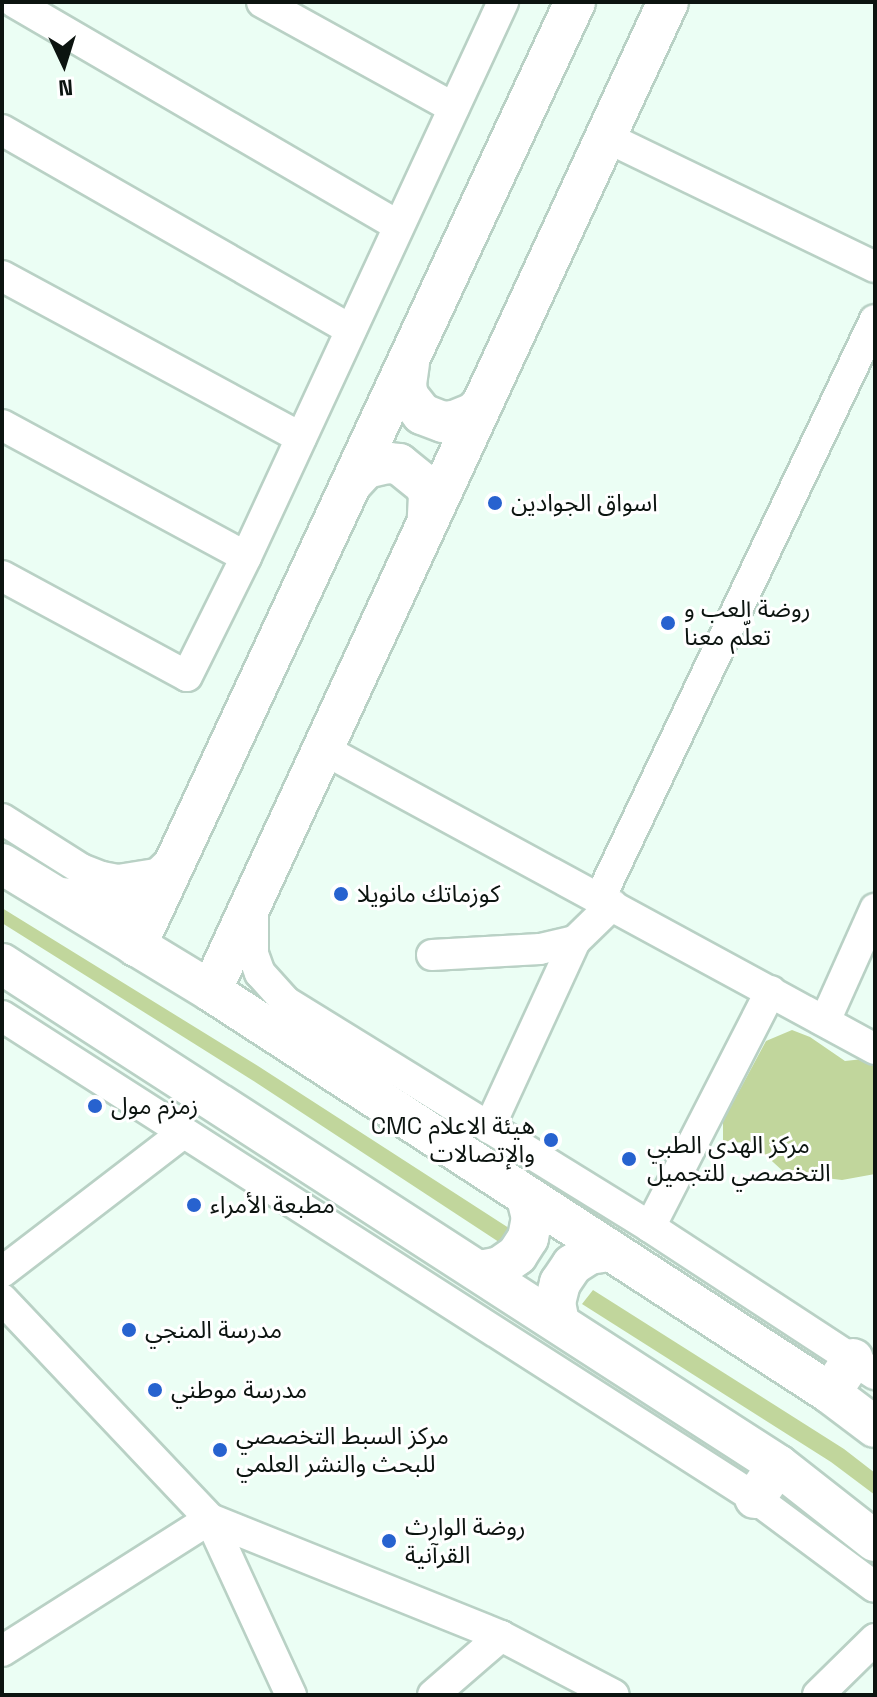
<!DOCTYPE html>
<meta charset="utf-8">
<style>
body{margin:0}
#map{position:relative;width:877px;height:1697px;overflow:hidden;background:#ebfef4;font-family:"Space Grotesk","Noto Sans Arabic",sans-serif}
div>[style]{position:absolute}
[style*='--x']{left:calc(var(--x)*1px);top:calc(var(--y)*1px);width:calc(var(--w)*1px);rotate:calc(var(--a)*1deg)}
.green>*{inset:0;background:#c1d69c}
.roads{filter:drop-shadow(2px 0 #b9d1c5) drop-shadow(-2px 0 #b9d1c5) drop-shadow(0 2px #b9d1c5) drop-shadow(0 -2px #b9d1c5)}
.minor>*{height:30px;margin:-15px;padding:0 15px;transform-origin:15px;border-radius:15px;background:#fff}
.major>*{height:40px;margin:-20px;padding:0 20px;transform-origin:20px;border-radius:20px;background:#fff}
.dots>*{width:22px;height:22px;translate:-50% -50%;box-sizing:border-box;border:4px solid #fff;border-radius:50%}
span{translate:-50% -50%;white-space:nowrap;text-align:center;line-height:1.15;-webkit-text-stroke:6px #fff;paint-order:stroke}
.poi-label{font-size:24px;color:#0c1410}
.left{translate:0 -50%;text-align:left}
.right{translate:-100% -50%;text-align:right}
.frame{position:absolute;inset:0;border:4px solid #0c1410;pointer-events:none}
.north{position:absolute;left:24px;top:24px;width:80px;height:80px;-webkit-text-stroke:6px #fff;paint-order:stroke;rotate:176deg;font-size:22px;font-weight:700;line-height:32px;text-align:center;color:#0c1410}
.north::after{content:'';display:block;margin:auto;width:28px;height:36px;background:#0c1410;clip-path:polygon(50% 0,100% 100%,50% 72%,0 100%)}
</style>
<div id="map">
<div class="green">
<i style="clip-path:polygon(2px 908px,258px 1066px,515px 1232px,505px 1246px,252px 1080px,2px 923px)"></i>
<i style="clip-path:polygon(792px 1030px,810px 1037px,845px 1061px,863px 1059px,875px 1065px,875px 1174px,842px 1180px,785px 1173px,751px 1142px,723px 1143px,723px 1121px,766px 1041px)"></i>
<i style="clip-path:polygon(593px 1290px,844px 1449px,875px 1473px,875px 1495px,831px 1462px,582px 1304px)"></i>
</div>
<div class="roads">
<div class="minor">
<i style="--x:14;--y:2;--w:445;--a:30.2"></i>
<i style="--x:262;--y:2;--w:219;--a:28.9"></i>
<i style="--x:2;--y:130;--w:402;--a:29.8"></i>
<i style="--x:606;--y:137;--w:299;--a:25.8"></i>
<i style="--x:2;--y:276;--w:340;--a:28.4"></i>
<i style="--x:2;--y:425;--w:277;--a:28.4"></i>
<i style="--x:2;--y:576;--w:210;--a:28.4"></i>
<i style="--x:187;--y:676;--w:133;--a:-63.6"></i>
<i style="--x:246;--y:557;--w:612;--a:-65.15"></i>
<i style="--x:323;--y:749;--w:628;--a:28.52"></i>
<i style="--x:2;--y:819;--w:93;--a:32.3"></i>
<i style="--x:81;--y:869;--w:22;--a:21"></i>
<i style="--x:102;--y:877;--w:16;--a:11"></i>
<i style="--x:118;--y:880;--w:38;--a:-9"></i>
<i style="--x:600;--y:898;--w:640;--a:-64.56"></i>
<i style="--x:253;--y:908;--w:46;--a:90"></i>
<i style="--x:253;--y:954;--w:20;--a:70"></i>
<i style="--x:260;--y:973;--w:39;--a:48"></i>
<i style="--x:286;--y:1002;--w:428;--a:31.7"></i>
<i style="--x:650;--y:1227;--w:269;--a:33.2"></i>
<i style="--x:432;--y:955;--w:108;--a:-3.2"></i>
<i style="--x:540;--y:949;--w:36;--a:-13"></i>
<i style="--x:575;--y:941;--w:52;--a:-44.2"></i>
<i style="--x:2;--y:1016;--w:894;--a:32.62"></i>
<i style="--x:755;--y:1498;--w:149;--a:36.6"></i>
<i style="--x:825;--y:1021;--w:123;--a:-65.9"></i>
<i style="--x:489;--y:1128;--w:206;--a:-65.3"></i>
<i style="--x:650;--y:1227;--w:265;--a:-62.9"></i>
<i style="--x:2;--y:1272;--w:228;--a:-37.5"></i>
<i style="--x:2;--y:1299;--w:303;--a:46.6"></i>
<i style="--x:210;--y:1519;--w:194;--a:65.3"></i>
<i style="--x:2;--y:1651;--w:246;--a:-32.4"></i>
<i style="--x:210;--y:1519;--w:314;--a:21.9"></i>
<i style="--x:501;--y:1636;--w:127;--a:27.6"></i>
<i style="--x:433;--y:1695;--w:90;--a:-40.9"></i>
<i style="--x:818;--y:1695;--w:80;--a:-44.5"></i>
</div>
<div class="major">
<i style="--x:409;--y:363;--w:22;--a:98"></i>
<i style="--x:406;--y:385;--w:11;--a:80"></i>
<i style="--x:408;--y:396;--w:23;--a:52"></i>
<i style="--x:422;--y:414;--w:22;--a:21"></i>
<i style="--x:443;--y:422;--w:11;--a:-5"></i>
<i style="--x:454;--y:421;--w:22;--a:-22"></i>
<i style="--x:474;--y:413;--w:12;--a:-48"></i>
<i style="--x:351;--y:484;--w:22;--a:-47"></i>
<i style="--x:366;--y:468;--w:23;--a:-13"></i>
<i style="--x:388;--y:463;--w:11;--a:5"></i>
<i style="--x:399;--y:464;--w:33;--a:39"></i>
<i style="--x:425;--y:485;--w:11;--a:68"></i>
<i style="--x:429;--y:495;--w:22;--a:93"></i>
<i style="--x:2;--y:864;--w:245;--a:31.3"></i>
<i style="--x:211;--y:991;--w:738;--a:33"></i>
<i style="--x:830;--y:1393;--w:56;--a:37.1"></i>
<i style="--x:60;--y:898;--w:41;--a:5.6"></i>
<i style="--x:101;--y:902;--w:26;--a:-9"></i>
<i style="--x:127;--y:898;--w:25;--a:-23"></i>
<i style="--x:150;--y:888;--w:28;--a:-44"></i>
<i style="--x:136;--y:946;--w:1041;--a:-65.06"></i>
<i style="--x:2;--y:964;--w:924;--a:32.85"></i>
<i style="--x:778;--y:1465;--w:123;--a:38.1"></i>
<i style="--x:211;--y:991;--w:1089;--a:-65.2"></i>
<i style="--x:480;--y:1271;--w:20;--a:-11"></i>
<i style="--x:500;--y:1267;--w:21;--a:-35"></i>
<i style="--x:517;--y:1255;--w:20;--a:-57"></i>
<i style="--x:528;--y:1238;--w:20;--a:-79"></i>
<i style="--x:532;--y:1218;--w:21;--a:-104"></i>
<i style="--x:559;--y:1323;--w:20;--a:-101"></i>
<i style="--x:555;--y:1303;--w:21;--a:-76"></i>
<i style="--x:560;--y:1283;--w:22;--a:-56"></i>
<i style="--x:572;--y:1265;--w:20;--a:-33"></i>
<i style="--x:589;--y:1254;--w:20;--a:-9"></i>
<i style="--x:830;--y:1393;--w:41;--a:-55.9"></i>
<i style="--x:755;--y:1498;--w:40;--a:-55.1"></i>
</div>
</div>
<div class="dots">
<i style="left:495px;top:503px;background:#2762cf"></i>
<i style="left:668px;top:623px;background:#2762cf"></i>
<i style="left:341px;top:894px;background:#2762cf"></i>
<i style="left:95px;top:1106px;background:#2762cf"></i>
<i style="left:551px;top:1140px;background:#2762cf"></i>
<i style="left:629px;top:1159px;background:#2762cf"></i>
<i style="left:194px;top:1205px;background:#2762cf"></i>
<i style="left:129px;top:1330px;background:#2762cf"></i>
<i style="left:155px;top:1390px;background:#2762cf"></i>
<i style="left:220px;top:1450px;background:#2762cf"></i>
<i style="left:389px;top:1541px;background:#2762cf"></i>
</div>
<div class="poi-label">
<span class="left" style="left:511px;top:503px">اسواق الجوادين</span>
<span class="left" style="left:684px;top:623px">روضة إلعب و<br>تعلّم معنا</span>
<span class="left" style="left:357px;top:894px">كوزماتك مانويلا</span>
<span class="left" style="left:111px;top:1106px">زمزم مول</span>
<span class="right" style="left:535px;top:1140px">CMC هيئة الاعلام<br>والإتصالات</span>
<span class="left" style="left:647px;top:1159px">مركز الهدى الطبي<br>التخصصي للتجميل</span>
<span class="left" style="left:210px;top:1205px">مطبعة الأمراء</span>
<span class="left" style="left:145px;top:1330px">مدرسة المنجي</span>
<span class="left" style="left:171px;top:1390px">مدرسة موطني</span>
<span class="left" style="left:236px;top:1450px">مركز السبط التخصصي<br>للبحث والنشر العلمي</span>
<span class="left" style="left:405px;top:1541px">روضة الوارث<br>القرآنية</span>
</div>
<div class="frame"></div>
<div class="north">N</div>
</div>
